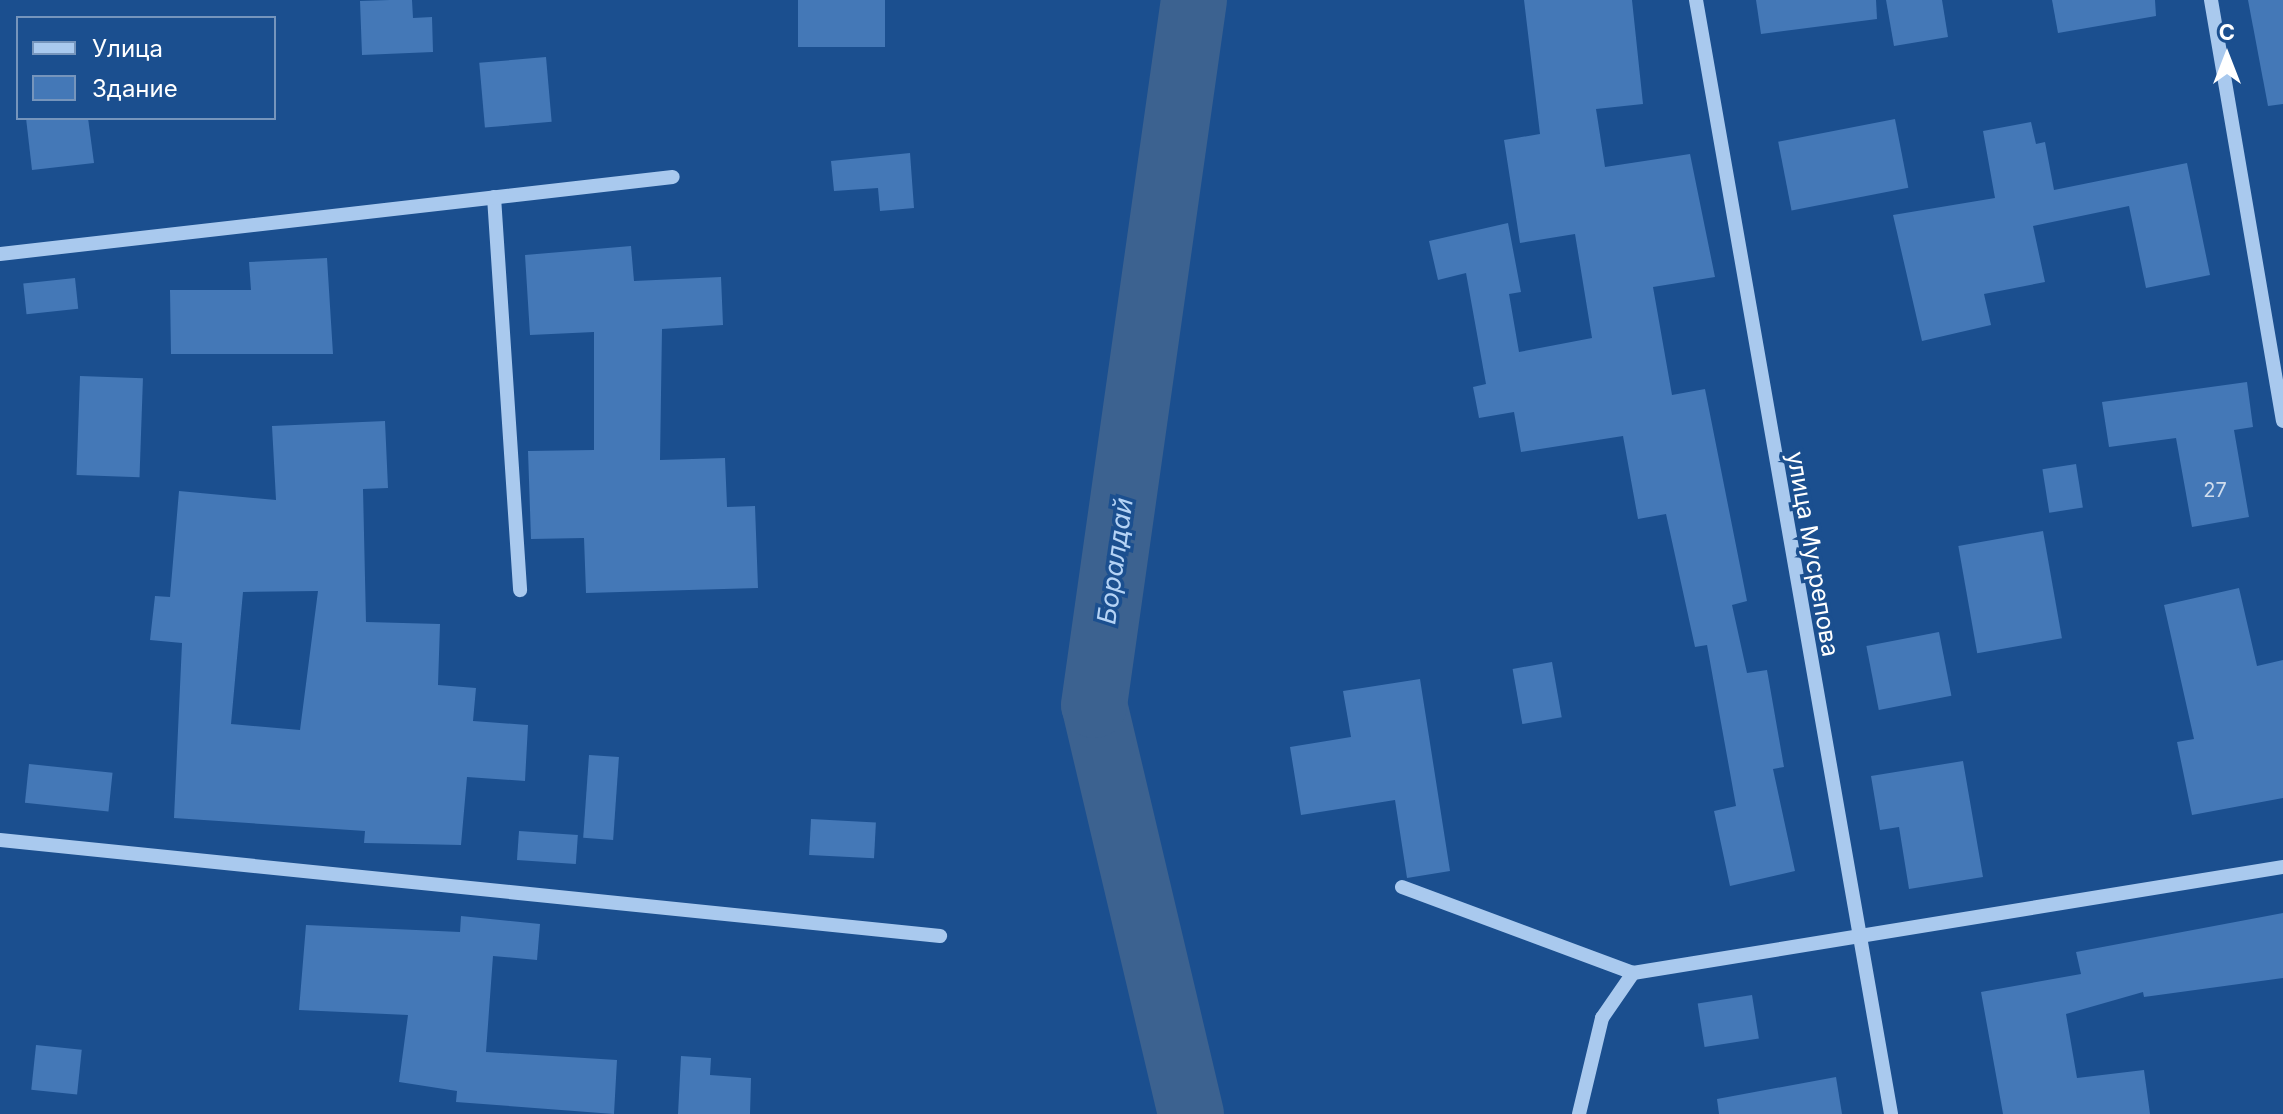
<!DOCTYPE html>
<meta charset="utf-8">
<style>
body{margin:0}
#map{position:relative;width:2283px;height:1114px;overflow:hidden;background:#1b4f8f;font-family:Inter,sans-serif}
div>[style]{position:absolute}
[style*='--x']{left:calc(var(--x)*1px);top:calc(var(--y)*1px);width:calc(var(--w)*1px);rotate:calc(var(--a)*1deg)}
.river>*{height:66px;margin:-33px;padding:0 33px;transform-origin:33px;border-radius:33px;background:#3c6290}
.building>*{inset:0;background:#4478b7;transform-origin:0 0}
.minor>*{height:14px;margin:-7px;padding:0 7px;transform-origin:7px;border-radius:7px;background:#a9c9ee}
span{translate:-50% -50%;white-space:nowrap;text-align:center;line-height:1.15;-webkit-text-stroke:7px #1b4f8f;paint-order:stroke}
.number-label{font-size:20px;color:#d0dded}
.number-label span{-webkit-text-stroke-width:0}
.street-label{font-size:24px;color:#fff}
.water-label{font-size:26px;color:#b5d3f5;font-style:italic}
.legend{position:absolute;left:16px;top:16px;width:260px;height:104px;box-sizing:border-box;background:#1b4f8f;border:2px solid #7695bc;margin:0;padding:10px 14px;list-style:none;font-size:24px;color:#fff}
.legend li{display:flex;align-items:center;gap:16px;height:40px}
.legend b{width:40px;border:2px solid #7695bc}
.north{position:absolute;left:2187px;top:16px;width:80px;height:80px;-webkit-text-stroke:6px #1b4f8f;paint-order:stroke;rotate:0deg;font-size:22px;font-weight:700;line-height:32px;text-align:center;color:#fff}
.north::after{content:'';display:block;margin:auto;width:28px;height:36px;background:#fff;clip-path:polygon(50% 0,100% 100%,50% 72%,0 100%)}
</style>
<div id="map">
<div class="river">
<i style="--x:1191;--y:1114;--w:420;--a:-103.3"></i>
<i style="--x:1094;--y:705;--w:712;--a:-81.93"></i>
</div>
<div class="building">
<i style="clip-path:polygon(390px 0,412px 0,413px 18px,432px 17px,433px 52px,362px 55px,360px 1px)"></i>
<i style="left:798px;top:0;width:87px;height:47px"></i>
<i style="clip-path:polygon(1524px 0,1632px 0,1643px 104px,1596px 109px,1605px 167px,1690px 154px,1715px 277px,1653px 287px,1672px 395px,1705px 389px,1747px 601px,1732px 605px,1747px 673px,1767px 670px,1784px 767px,1773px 769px,1795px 871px,1730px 886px,1714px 811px,1736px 806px,1707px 645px,1695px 647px,1666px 514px,1638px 519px,1623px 436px,1521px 452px,1514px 412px,1479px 418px,1473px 387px,1486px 384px,1466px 273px,1438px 280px,1429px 241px,1508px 223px,1521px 292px,1509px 294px,1519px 352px,1592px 338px,1575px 234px,1520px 243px,1504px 140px,1540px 134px)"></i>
<i style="clip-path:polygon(1756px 0,1876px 0,1877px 19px,1761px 34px)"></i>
<i style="clip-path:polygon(1886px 0,1942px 0,1948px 37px,1894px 46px)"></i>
<i style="clip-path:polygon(2052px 0,2155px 0,2156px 16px,2058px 33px)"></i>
<i style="clip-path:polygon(2248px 0,2283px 0,2283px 104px,2268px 106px)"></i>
<i style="left:546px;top:57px;width:65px;height:67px;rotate:85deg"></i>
<i style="clip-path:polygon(26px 118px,88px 118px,94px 163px,32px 170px)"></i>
<i style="left:1895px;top:119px;width:70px;height:119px;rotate:79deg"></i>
<i style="clip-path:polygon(2031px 122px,2036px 144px,2045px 142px,2054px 190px,2187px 163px,2210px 275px,2146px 288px,2129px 206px,2033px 226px,2045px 282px,1984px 294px,1991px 325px,1922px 341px,1893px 215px,1995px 198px,1983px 131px)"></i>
<i style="clip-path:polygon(910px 153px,914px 208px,880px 211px,878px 188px,834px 191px,831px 161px)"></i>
<i style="clip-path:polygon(631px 246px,634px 281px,721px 277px,723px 325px,662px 329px,660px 460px,725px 458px,727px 507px,755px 506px,758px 588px,586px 593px,584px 538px,531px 539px,528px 451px,594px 450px,594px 332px,530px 335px,525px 255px)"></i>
<i style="clip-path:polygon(327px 258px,333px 354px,171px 354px,170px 290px,251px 290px,249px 262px)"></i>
<i style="left:75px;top:278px;width:31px;height:52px;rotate:84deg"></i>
<i style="left:80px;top:376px;width:63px;height:99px;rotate:2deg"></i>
<i style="clip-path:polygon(2247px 382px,2253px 427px,2234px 430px,2249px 517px,2192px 527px,2176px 438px,2109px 447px,2102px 402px)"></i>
<i style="clip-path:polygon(evenodd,385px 421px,388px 488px,363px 489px,366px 622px,440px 624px,438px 685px,476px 688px,473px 721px,528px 725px,525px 781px,467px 777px,461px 845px,364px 843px,365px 831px,174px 818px,182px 643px,150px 640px,155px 596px,170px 597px,179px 491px,276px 500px,272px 426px,385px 421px,318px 591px,300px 730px,231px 724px,243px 592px,318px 591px)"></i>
<i style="left:2076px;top:464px;width:44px;height:34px;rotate:81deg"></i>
<i style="left:2043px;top:531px;width:109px;height:86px;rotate:80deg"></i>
<i style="clip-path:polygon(2239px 588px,2257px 666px,2283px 660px,2283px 798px,2192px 815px,2177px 742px,2194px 739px,2164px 605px)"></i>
<i style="left:1939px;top:632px;width:65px;height:74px;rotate:79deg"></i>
<i style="left:1552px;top:662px;width:56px;height:40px;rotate:80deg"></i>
<i style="clip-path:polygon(1420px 679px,1450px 871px,1407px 878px,1395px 800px,1301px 815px,1290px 747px,1351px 737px,1343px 691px)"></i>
<i style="left:589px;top:755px;width:30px;height:83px;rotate:4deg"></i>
<i style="clip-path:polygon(1963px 761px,1983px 877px,1909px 889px,1899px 827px,1880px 830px,1871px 776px)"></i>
<i style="left:29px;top:764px;width:84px;height:39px;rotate:6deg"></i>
<i style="left:811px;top:819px;width:65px;height:36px;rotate:3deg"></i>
<i style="left:519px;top:831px;width:59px;height:29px;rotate:4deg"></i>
<i style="clip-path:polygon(2283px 913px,2283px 978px,2144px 997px,2143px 992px,2066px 1014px,2077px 1078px,2144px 1070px,2150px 1114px,2003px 1114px,1981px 992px,2081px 974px,2076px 952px)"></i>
<i style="clip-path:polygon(461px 916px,540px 924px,537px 960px,493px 956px,486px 1052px,617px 1060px,614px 1114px,456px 1102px,457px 1091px,399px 1082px,408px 1015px,299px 1010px,306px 925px,460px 932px)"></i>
<i style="left:1752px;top:995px;width:44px;height:55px;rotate:81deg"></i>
<i style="left:36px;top:1045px;width:46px;height:45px;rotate:6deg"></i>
<i style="clip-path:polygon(681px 1056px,711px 1058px,710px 1075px,751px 1078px,750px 1114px,678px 1114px)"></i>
<i style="clip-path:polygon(1836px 1077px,1842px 1114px,1719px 1114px,1717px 1099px)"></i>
</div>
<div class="minor">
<i style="--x:1696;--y:0;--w:1131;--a:80.07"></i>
<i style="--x:2211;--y:0;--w:427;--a:80.3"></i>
<i style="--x:494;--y:197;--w:394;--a:86.2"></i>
<i style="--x:0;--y:254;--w:677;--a:-6.53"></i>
<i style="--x:0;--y:840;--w:945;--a:5.83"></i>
<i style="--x:1402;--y:887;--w:246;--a:20.4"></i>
<i style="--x:1633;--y:973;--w:659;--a:-9.26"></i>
<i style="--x:1579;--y:1114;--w:99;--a:-76.5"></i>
<i style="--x:1602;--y:1018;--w:55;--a:-55.4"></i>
</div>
<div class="number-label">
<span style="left:2215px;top:490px">27</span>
</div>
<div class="street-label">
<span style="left:1813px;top:554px;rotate:80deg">улица Мусрепова</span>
</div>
<div class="water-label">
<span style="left:1115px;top:561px;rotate:-82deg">Боралдай</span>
</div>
<ul class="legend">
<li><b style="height:10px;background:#a9c9ee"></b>Улица</li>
<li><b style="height:22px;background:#4478b7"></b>Здание</li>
</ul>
<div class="north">С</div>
</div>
